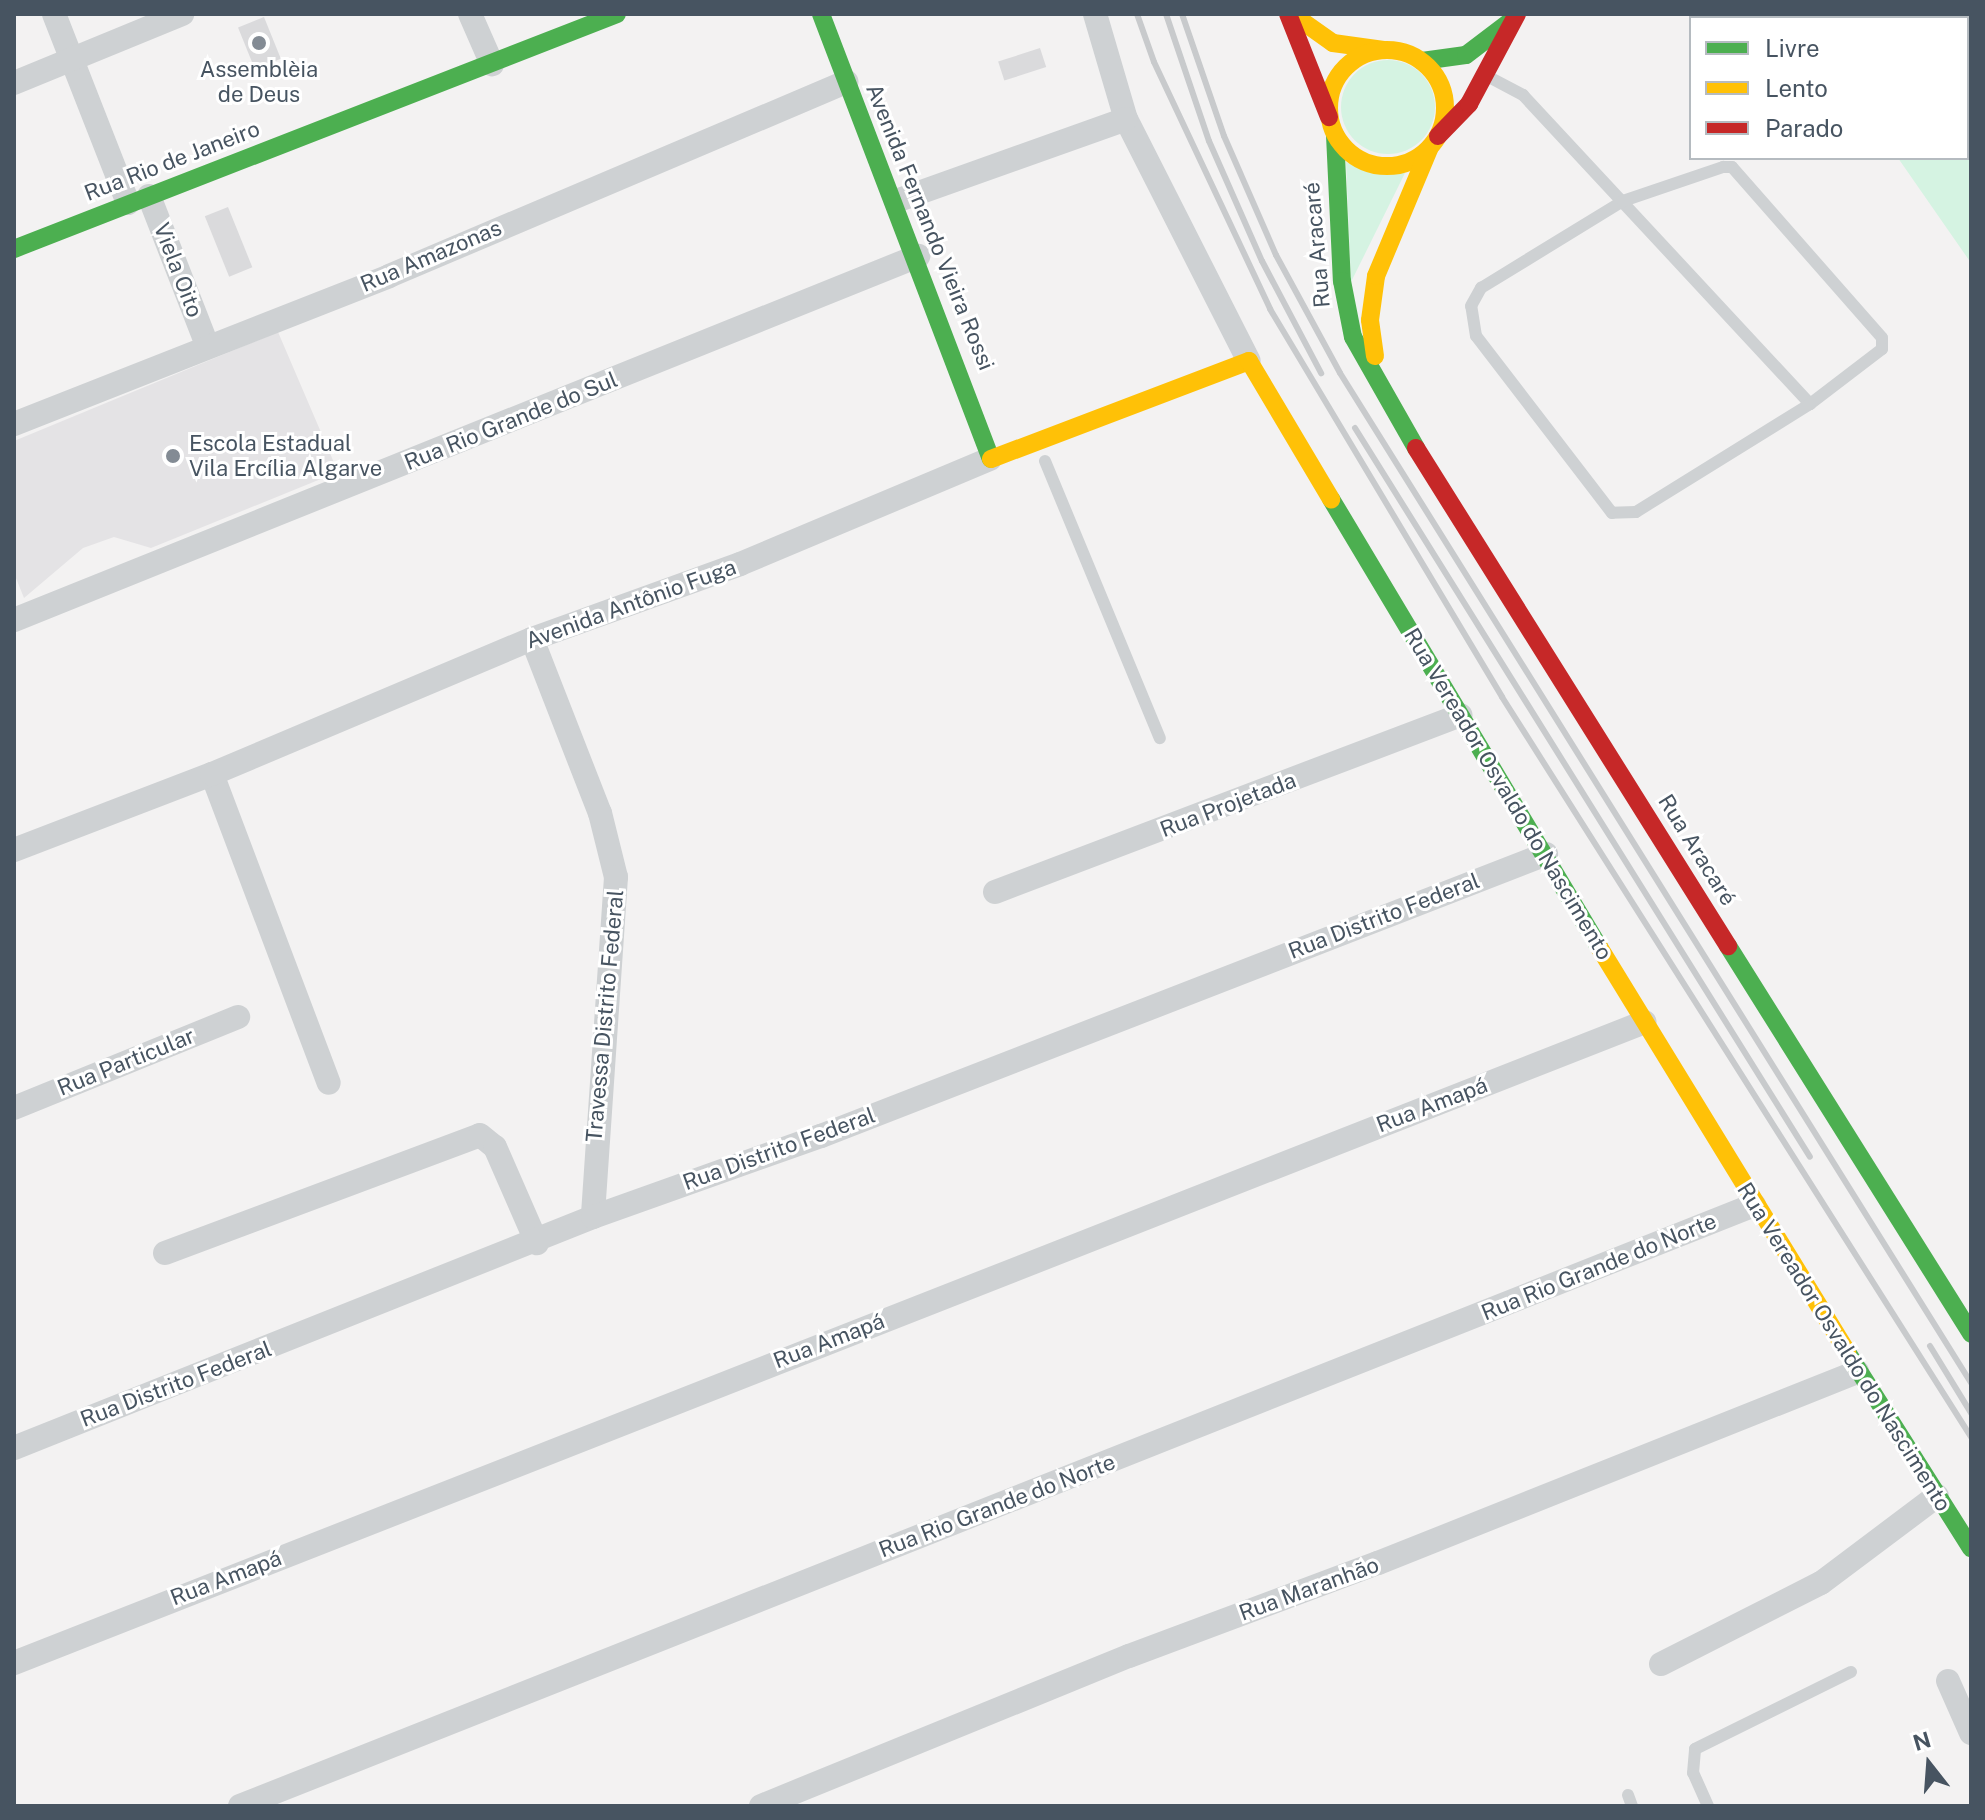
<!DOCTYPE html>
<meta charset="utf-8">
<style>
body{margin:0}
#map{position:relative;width:1985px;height:1820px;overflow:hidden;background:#f3f2f2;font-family:"Public Sans",sans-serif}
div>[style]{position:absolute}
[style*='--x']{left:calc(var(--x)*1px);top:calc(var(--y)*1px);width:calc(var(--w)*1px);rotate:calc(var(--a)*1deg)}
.education>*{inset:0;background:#e4e3e5}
.green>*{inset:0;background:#d5f3e2}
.round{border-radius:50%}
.building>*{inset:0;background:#dadadc;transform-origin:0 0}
.lane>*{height:12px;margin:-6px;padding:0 6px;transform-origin:6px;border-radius:6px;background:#ced1d3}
.street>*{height:24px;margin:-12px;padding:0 12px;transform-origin:12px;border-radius:12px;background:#ced1d3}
.fast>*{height:18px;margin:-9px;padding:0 9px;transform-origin:9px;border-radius:9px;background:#4caf50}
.slow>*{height:18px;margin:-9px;padding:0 9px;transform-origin:9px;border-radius:9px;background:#ffc107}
.slow>.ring{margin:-9px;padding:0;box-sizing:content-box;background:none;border:18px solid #ffc107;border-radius:50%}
.jam>*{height:18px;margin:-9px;padding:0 9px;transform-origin:9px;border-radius:9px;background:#c62828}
.rail>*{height:6px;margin:-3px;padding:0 3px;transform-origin:3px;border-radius:3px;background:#c8cacc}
.dots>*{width:22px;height:22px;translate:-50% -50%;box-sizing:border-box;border:4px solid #fff;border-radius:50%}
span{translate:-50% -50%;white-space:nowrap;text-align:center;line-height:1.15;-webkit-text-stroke:6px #fff;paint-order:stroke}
.poi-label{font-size:22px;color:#475461}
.left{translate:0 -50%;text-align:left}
.street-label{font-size:22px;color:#475461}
.frame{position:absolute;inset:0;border:16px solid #475461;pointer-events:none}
.legend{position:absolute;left:1689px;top:16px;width:280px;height:144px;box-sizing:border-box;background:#fff;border:2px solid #b5bbc0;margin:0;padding:10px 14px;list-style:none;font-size:24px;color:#475461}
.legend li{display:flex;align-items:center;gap:16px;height:40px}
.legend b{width:40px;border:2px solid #b5bbc0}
.north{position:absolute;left:1889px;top:1724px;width:80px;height:80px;-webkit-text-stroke:6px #fff;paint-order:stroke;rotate:343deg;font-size:22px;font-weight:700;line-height:32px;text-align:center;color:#475461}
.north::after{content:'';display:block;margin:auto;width:28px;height:36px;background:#475461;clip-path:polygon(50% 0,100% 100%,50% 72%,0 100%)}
</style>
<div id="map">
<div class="education">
<i style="clip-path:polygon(278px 332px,338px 472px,151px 548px,114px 537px,83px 548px,24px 598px,14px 573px,14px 441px)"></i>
</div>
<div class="green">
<i style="clip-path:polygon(1798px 14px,1971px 14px,1971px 263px,1898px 158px,1967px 158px,1967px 18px)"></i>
<i class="round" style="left:1341px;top:60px;width:94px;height:94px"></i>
<i style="clip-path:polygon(1346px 162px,1367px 172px,1405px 173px,1351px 282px)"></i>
</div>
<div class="building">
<i style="left:264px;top:17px;width:45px;height:28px;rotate:68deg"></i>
<i style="left:1040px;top:48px;width:20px;height:44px;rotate:72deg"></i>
<i style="left:228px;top:207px;width:65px;height:25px;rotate:68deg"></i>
</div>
<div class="lane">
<i style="--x:1487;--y:76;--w:41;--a:27.8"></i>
<i style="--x:1523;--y:95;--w:422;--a:47.1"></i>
<i style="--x:1723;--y:167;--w:9;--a:0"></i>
<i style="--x:1732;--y:167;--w:227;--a:48.7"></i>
<i style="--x:1882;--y:338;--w:11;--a:90"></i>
<i style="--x:1882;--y:349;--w:91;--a:142.6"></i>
<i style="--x:1810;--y:404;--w:205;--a:148.2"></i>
<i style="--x:1636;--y:512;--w:24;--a:178"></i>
<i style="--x:1612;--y:513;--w:223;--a:-127.5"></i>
<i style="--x:1476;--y:336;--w:30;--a:-99"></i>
<i style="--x:1471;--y:306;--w:21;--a:-61"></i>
<i style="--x:1481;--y:288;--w:167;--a:-31.5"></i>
<i style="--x:1623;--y:201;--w:106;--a:-18.8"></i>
<i style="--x:1045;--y:461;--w:300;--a:67.5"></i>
<i style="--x:1628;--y:1795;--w:12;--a:70"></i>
<i style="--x:1708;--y:1806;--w:36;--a:-114"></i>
<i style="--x:1693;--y:1773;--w:24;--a:-85"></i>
<i style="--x:1695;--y:1749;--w:174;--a:-26.3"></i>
</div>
<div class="street">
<i style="--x:54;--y:14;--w:203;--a:68.6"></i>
<i style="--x:470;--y:14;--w:55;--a:66.3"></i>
<i style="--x:1095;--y:14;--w:109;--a:73.6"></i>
<i style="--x:1126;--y:119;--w:271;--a:63.1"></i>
<i style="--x:14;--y:83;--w:182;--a:-22.3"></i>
<i style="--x:149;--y:196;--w:160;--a:68.7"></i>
<i style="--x:896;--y:201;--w:244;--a:-19.6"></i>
<i style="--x:14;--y:424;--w:403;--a:-21.5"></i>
<i style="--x:389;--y:276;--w:497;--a:-23"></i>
<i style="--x:14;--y:620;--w:975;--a:-21.93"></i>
<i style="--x:532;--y:639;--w:187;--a:68.7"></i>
<i style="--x:600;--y:813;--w:66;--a:76"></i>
<i style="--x:616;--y:877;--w:341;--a:93.9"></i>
<i style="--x:212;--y:774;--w:330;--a:69.3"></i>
<i style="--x:14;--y:850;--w:212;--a:-21"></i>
<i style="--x:212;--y:774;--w:347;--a:-22.9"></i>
<i style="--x:532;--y:639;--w:221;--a:-19.8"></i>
<i style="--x:740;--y:564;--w:271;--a:-22.8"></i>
<i style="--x:995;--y:892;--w:498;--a:-20.8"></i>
<i style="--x:14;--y:1108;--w:242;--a:-22.1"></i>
<i style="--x:165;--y:1253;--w:336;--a:-20.5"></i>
<i style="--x:480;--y:1135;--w:19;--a:39"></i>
<i style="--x:495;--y:1147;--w:105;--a:66.4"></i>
<i style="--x:14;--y:1448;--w:623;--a:-21.75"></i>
<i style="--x:593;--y:1217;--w:242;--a:-19.6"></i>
<i style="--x:821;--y:1136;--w:778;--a:-21.25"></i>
<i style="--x:14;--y:1663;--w:1752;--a:-21.46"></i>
<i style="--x:1661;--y:1664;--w:179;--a:-26.9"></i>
<i style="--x:1821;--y:1583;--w:145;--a:-36.9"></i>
<i style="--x:1948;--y:1681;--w:57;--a:66.1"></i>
<i style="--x:240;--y:1806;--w:1629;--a:-21.65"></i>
<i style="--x:761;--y:1806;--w:397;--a:-22.2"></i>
<i style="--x:1129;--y:1656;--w:266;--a:-20.5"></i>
<i style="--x:1378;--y:1563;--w:516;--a:-21.74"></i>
</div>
<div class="fast">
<i style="--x:821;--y:14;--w:476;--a:69.1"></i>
<i style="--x:1422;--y:61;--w:44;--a:-7.8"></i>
<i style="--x:1466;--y:55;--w:53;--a:-37.3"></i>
<i style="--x:1335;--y:135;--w:146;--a:87.3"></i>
<i style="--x:1342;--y:281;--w:57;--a:78.9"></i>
<i style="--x:1353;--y:337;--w:128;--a:60.4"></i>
<i style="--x:14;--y:249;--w:647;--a:-21.29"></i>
<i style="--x:1331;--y:499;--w:522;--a:59.11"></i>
<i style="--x:1728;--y:946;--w:458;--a:57.9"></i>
<i style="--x:1847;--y:1352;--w:232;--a:57.7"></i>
</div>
<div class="slow">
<i style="--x:1292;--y:14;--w:50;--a:35.3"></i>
<i style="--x:1333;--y:43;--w:51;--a:7.8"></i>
<i class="ring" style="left:1329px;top:50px;width:98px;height:98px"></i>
<i style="--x:1375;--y:356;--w:36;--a:-98"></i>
<i style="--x:1370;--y:320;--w:44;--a:-82.2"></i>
<i style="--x:1376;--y:276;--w:138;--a:-67.3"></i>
<i style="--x:991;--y:459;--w:276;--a:-20.8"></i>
<i style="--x:1249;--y:361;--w:161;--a:59.3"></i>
<i style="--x:1599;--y:947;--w:475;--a:58.5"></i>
</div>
<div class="jam">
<i style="--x:1288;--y:14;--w:111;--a:68.3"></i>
<i style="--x:1438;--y:136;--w:45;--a:-45.9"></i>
<i style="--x:1469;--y:104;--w:102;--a:-61.9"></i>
<i style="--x:1416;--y:448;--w:588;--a:57.93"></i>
</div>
<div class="rail">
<i style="--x:1137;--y:14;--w:51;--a:70.5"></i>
<i style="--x:1154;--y:62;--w:273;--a:64.8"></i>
<i style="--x:1270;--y:309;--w:452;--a:59.1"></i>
<i style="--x:1502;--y:697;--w:876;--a:57.63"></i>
<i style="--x:1166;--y:14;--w:134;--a:71.3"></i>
<i style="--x:1209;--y:141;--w:131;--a:66.2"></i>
<i style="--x:1262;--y:261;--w:127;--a:62.2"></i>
<i style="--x:1182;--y:14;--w:129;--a:71"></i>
<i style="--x:1224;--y:136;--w:130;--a:66.4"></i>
<i style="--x:1276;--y:255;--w:134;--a:61.5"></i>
<i style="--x:1340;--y:373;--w:1191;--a:58"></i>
<i style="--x:1355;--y:428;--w:859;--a:58.03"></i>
<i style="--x:1930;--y:1346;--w:79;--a:58.5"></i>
</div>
<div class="dots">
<i style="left:259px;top:43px;background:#838b94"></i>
<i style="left:173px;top:456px;background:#838b94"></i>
</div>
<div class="poi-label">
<span style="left:259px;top:82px">Assemblèia<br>de Deus</span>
<span class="left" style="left:189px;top:456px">Escola Estadual<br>Vila Ercília Algarve</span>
</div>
<div class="street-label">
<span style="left:172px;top:161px;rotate:-21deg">Rua Rio de Janeiro</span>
<span style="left:930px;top:227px;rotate:68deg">Avenida Fernando Vieira Rossi</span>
<span style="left:1317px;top:245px;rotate:-95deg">Rua Aracaré</span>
<span style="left:431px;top:256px;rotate:-23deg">Rua Amazonas</span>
<span style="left:178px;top:270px;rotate:69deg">Viela Oito</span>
<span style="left:511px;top:421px;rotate:-22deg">Rua Rio Grande do Sul</span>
<span style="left:631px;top:604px;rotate:-20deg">Avenida Antônio Fuga</span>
<span style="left:1508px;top:794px;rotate:59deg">Rua Vereador Osvaldo do Nascimento</span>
<span style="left:1228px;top:805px;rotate:-21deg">Rua Projetada</span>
<span style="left:1697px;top:850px;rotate:58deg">Rua Aracaré</span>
<span style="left:1384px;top:916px;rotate:-21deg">Rua Distrito Federal</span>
<span style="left:605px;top:1016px;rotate:-85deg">Travessa Distrito Federal</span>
<span style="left:126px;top:1062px;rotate:-22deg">Rua Particular</span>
<span style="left:1432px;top:1105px;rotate:-21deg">Rua Amapá</span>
<span style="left:779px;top:1149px;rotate:-20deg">Rua Distrito Federal</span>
<span style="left:1599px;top:1267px;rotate:-22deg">Rua Rio Grande do Norte</span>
<span style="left:829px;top:1341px;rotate:-21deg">Rua Amapá</span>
<span style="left:1844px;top:1347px;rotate:58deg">Rua Vereador Osvaldo do Nascimento</span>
<span style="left:176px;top:1384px;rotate:-21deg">Rua Distrito Federal</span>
<span style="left:997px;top:1506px;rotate:-21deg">Rua Rio Grande do Norte</span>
<span style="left:226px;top:1578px;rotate:-21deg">Rua Amapá</span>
<span style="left:1309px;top:1589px;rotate:-20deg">Rua Maranhão</span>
</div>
<div class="frame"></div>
<ul class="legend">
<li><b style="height:10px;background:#4caf50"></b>Livre</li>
<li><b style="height:10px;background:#ffc107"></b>Lento</li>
<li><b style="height:10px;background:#c62828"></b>Parado</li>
</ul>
<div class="north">N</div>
</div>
